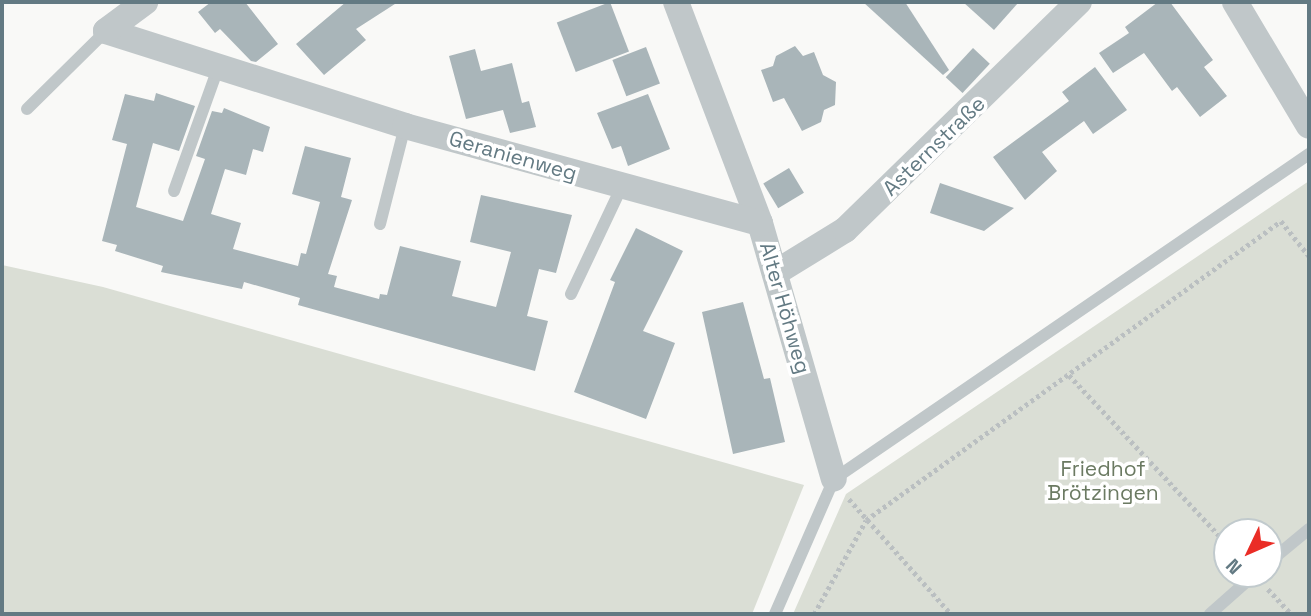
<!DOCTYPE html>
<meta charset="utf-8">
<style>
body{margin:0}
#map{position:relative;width:1311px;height:616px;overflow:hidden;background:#f9f9f7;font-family:"Space Grotesk",sans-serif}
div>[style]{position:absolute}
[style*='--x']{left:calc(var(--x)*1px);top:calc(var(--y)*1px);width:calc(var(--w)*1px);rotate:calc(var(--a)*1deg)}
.green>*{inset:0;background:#daded5}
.building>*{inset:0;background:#a9b5b9;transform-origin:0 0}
.path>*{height:4.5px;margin-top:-2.25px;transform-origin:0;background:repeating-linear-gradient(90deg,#babfc1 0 3.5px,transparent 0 7px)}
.lane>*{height:12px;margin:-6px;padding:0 6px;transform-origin:6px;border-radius:6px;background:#c0c7c9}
.street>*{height:26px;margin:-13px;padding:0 13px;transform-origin:13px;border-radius:13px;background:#c0c7c9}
span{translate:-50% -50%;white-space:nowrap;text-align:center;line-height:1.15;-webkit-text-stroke:7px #fff;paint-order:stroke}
.street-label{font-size:21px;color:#637a83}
.park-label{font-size:21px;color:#6b7a62}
.frame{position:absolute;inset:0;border:4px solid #637a83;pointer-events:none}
.north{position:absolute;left:1213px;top:518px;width:70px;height:70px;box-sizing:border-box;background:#fff;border:2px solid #c1cacd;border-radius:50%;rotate:226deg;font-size:19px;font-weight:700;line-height:28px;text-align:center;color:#637a83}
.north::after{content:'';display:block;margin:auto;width:24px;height:32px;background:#ea2d26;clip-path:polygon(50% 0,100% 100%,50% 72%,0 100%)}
</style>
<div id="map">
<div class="green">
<i style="clip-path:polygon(evenodd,1309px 181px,1309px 614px,793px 614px,846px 494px,1309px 181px,1227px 532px,1269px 532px,1269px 574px,1227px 574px,1227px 532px)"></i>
<i style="clip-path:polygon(2px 265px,103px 287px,804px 485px,752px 614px,2px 614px)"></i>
</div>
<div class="building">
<i style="clip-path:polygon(211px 2px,245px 2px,278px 44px,256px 62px,251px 61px,220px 29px,215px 33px,198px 12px)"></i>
<i style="clip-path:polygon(346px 2px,398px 2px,356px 29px,366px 40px,324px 75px,296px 44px)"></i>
<i style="left:610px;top:2px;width:53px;height:57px;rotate:69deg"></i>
<i style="clip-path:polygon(863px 2px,905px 2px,949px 70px,943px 75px)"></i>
<i style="clip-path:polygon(963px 2px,1019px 2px,994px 30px)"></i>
<i style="clip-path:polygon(1158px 2px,1170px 2px,1213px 60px,1204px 67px,1227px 96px,1200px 117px,1177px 87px,1172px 91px,1144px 53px,1113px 73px,1099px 53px,1129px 33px,1125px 27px)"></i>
<i style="clip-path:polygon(795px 46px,803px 56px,814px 52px,823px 75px,836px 82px,835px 105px,824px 110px,821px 122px,802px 131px,784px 98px,773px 102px,761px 70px,773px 66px,776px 56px)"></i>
<i style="left:646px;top:47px;width:39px;height:36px;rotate:69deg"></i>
<i style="left:973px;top:48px;width:23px;height:40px;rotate:43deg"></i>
<i style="clip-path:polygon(475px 49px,481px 71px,512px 63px,522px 103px,529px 101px,536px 127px,510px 133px,503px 110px,466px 119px,449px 56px)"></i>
<i style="clip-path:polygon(1095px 67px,1127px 110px,1093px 134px,1084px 121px,1042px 152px,1057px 171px,1025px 200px,993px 157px,1069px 101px,1062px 92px)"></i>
<i style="clip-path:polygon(156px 93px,195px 106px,179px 151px,153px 143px,136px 207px,183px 221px,205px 159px,196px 156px,212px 111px,222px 113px,224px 108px,270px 127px,263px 152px,253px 149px,246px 175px,225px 169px,211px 214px,241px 223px,233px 249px,298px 266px,301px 253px,306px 254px,320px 202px,292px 194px,305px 146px,351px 158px,341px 197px,352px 200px,328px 274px,337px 276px,334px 287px,379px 299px,380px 294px,387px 295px,400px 246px,461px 261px,452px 296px,496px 307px,511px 252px,470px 242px,481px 195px,572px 215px,556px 273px,539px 269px,527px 316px,548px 321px,535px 371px,298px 305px,300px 298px,244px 282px,242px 289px,161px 272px,163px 266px,115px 251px,117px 245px,102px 241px,127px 144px,112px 140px,125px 94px,154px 101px)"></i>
<i style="clip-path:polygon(648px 94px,670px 149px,628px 166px,621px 146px,612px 149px,597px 113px)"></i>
<i style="left:789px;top:168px;width:29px;height:30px;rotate:59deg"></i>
<i style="clip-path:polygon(940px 183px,1014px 208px,984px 231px,930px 213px)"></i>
<i style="clip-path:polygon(636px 228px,683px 251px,643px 331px,675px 343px,646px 419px,574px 392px,615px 282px,610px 280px)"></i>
<i style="clip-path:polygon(743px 302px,764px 379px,770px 378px,785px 442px,733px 454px,702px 312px)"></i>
</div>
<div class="path">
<i style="--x:1069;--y:375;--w:231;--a:46.9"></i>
<i style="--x:849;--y:499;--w:154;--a:48.4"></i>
<i style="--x:1268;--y:589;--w:34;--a:47"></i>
<i style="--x:814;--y:614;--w:107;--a:-61"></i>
<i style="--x:866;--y:520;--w:511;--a:-35.77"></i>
<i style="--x:1281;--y:221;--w:45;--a:51.3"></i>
</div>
<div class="lane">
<i style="--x:27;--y:109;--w:111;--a:-44.6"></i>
<i style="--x:174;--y:191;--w:131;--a:-70.3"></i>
<i style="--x:380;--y:224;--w:101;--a:-75.7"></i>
<i style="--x:571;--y:294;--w:119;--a:-64.7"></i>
<i style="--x:1269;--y:562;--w:52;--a:-39.5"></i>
<i style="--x:775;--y:614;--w:147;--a:-66.4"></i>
<i style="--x:834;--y:479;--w:576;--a:-34.38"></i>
<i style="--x:1210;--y:614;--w:60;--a:-41.6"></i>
</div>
<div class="street">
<i style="--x:676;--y:2;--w:236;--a:69.2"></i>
<i style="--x:760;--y:223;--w:266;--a:73.9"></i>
<i style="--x:1235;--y:2;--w:144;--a:59.2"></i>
<i style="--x:106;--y:31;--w:314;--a:17.6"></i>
<i style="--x:405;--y:126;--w:368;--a:15.3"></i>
<i style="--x:106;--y:31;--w:49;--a:-36.6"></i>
<i style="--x:775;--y:273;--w:82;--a:-31.6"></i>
<i style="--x:845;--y:230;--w:327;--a:-44.3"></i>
</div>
<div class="street-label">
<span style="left:934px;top:146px;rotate:-44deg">Asternstraße</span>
<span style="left:513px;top:156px;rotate:16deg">Geranienweg</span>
<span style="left:785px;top:308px;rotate:74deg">Alter Höhweg</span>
</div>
<div class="park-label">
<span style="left:1103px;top:481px">Friedhof<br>Brötzingen</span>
</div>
<div class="frame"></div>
<div class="north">N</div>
</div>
